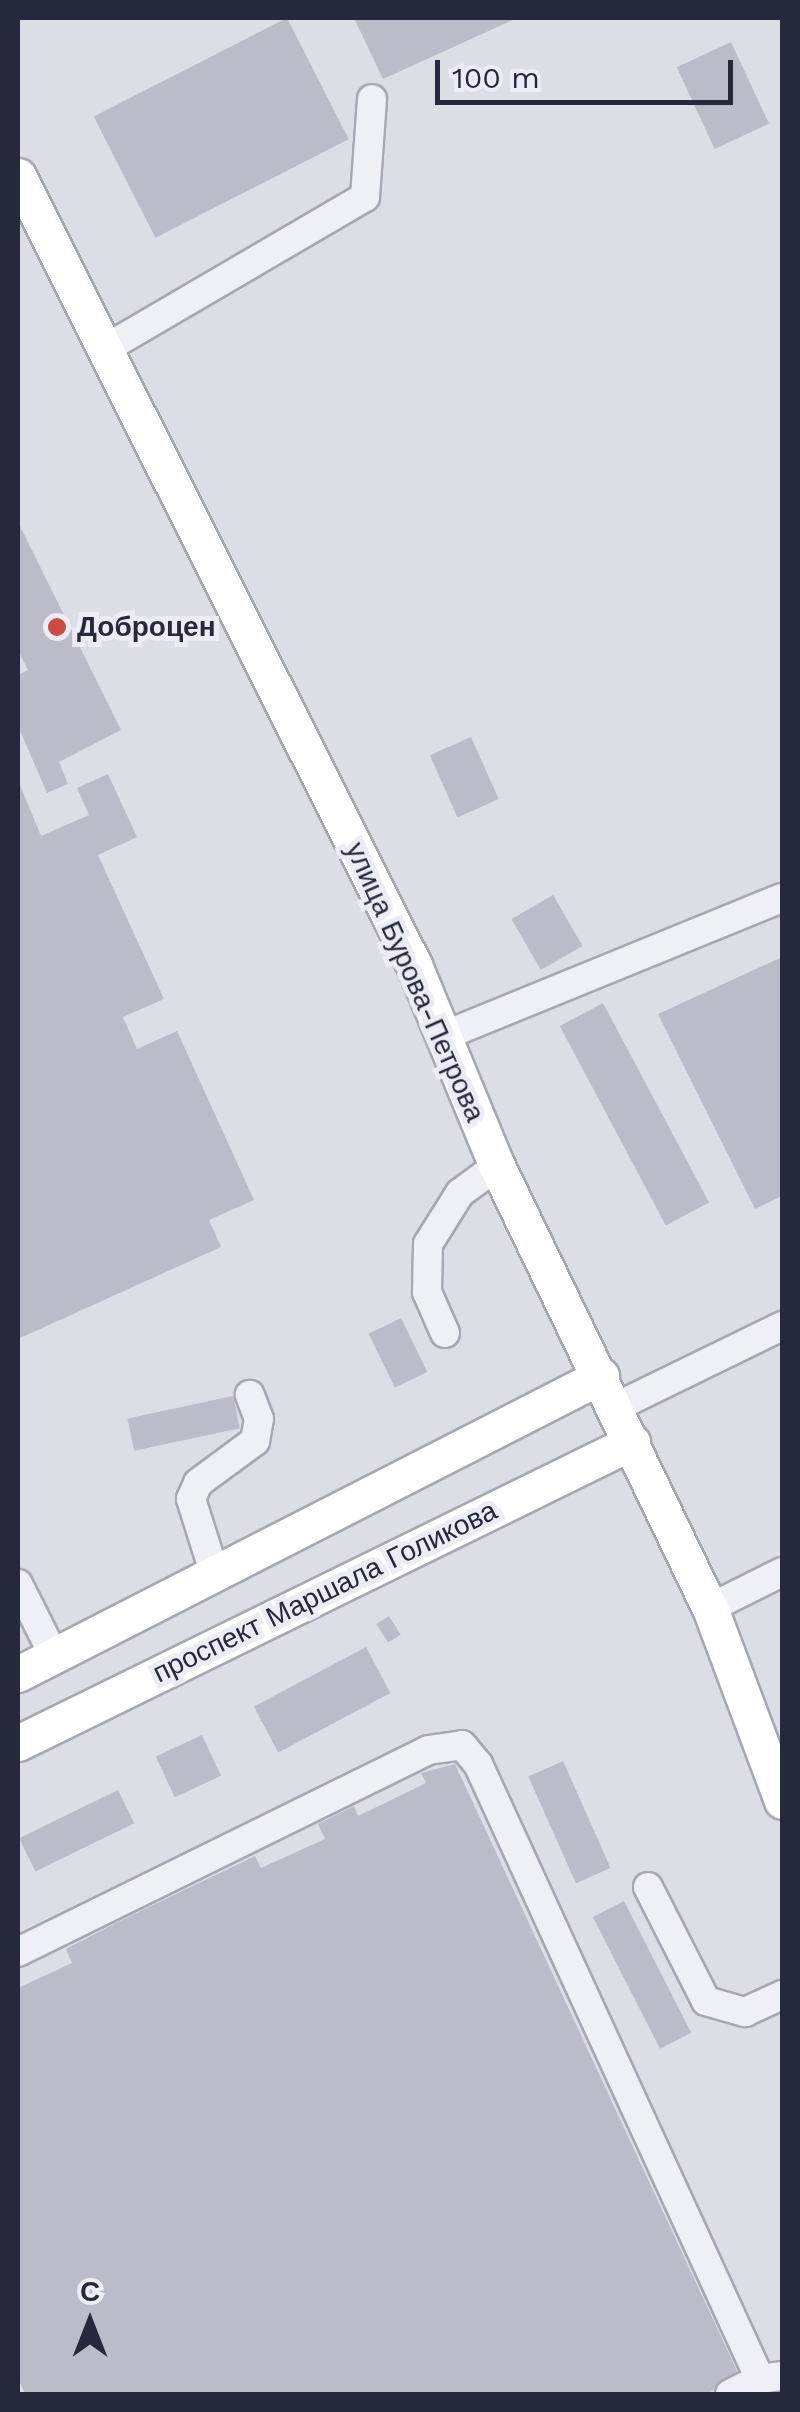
<!DOCTYPE html>
<meta charset="utf-8">
<style>
body{margin:0}
#map{position:relative;width:800px;height:2412px;overflow:hidden;background:#dcdee6;font-family:"Work Sans",sans-serif}
div>[style]{position:absolute}
[style*='--x']{left:calc(var(--x)*1px);top:calc(var(--y)*1px);width:calc(var(--w)*1px);rotate:calc(var(--a)*1deg)}
.building>*{inset:0;background:#babcc9;transform-origin:0 0}
.roads{filter:drop-shadow(2px 0 #a5a8b3) drop-shadow(-2px 0 #a5a8b3) drop-shadow(0 2px #a5a8b3) drop-shadow(0 -2px #a5a8b3)}
.minor>*{height:28px;margin:-14px;padding:0 14px;transform-origin:14px;border-radius:14px;background:#eff0f5}
.major>*{height:35px;margin:-17.5px;padding:0 17.5px;transform-origin:17.5px;border-radius:17.5px;background:#fff}
.dots>*{width:28px;height:28px;translate:-50% -50%;box-sizing:border-box;border:5px solid #ecedf4;border-radius:50%}
span{translate:-50% -50%;white-space:nowrap;text-align:center;line-height:1.15;-webkit-text-stroke:10px #ecedf4;paint-order:stroke}
.poi-label{font-size:28px;color:#26293c;font-weight:700}
.left{translate:0 -50%;text-align:left}
.street-label{font-size:28px;color:#26293c}
.frame{position:absolute;inset:0;border:20px solid #26293c;pointer-events:none}
.north{position:absolute;left:40px;top:2272px;width:100px;height:100px;-webkit-text-stroke:8px #ecedf4;paint-order:stroke;rotate:0deg;font-size:28px;font-weight:700;line-height:40px;text-align:center;color:#26293c}
.north::after{content:'';display:block;margin:auto;width:35px;height:45px;background:#26293c;clip-path:polygon(50% 0,100% 100%,50% 72%,0 100%)}
.scale{position:absolute;left:435px;top:60px;width:298px;height:45px;box-sizing:border-box;border:5px solid #26293c;border-top:0;padding-left:12px;font-size:30px;line-height:35px;white-space:nowrap;color:#26293c;-webkit-text-stroke:8px #ecedf4;paint-order:stroke}
</style>
<div id="map">
<div class="building">
<i style="left:287px;top:18px;width:136px;height:217px;rotate:63deg"></i>
<i style="clip-path:polygon(354px 18px,517px 18px,383px 79px)"></i>
<i style="left:731px;top:42px;width:90px;height:60px;rotate:65deg"></i>
<i style="clip-path:polygon(18px 522px,121px 730px,59px 762px,68px 784px,47px 793px,18px 726px,18px 675px,28px 670px,18px 650px)"></i>
<i style="left:471px;top:737px;width:68px;height:45px;rotate:66deg"></i>
<i style="clip-path:polygon(108px 774px,137px 837px,98px 855px,164px 999px,123px 1017px,137px 1049px,177px 1031px,254px 1200px,209px 1220px,221px 1247px,18px 1339px,18px 780px,41px 836px,89px 815px,77px 788px)"></i>
<i style="left:553px;top:895px;width:59px;height:48px;rotate:60deg"></i>
<i style="clip-path:polygon(782px 957px,782px 1196px,755px 1209px,658px 1014px)"></i>
<i style="left:603px;top:1003px;width:226px;height:49px;rotate:62deg"></i>
<i style="left:401px;top:1318px;width:60px;height:36px;rotate:64deg"></i>
<i style="left:233px;top:1396px;width:33px;height:108px;rotate:78deg"></i>
<i style="left:389px;top:1616px;width:22px;height:15px;rotate:58deg"></i>
<i style="left:366px;top:1647px;width:52px;height:127px;rotate:62deg"></i>
<i style="left:202px;top:1735px;width:45px;height:51px;rotate:65deg"></i>
<i style="left:563px;top:1761px;width:117px;height:38px;rotate:66deg"></i>
<i style="clip-path:polygon(455px 1764px,737px 2371px,708px 2394px,25px 2394px,18px 2378px,18px 1988px,72px 1963px,66px 1949px,120px 1921px,255px 1856px,261px 1868px,325px 1839px,318px 1824px,354px 1806px,358px 1816px,426px 1783px,421px 1773px)"></i>
<i style="left:118px;top:1790px;width:37px;height:110px;rotate:64deg"></i>
<i style="left:624px;top:1901px;width:148px;height:35px;rotate:63deg"></i>
</div>
<div class="roads">
<div class="minor">
<i style="--x:103;--y:350;--w:303;--a:-30.3"></i>
<i style="--x:365;--y:197;--w:98;--a:-85.9"></i>
<i style="--x:441;--y:1037;--w:367;--a:-22.2"></i>
<i style="--x:445;--y:1333;--w:45;--a:-113.7"></i>
<i style="--x:427;--y:1292;--w:48;--a:-88.8"></i>
<i style="--x:428;--y:1244;--w:60;--a:-57.9"></i>
<i style="--x:460;--y:1193;--w:46;--a:-36.1"></i>
<i style="--x:616;--y:1407;--w:185;--a:-26"></i>
<i style="--x:215;--y:1575;--w:80;--a:-107.5"></i>
<i style="--x:191;--y:1499;--w:17;--a:-66"></i>
<i style="--x:198;--y:1483;--w:71;--a:-36.4"></i>
<i style="--x:255;--y:1441;--w:22;--a:-80"></i>
<i style="--x:259;--y:1419;--w:26;--a:-111"></i>
<i style="--x:18;--y:1584;--w:80;--a:63.4"></i>
<i style="--x:710;--y:1608;--w:80;--a:-26.6"></i>
<i style="--x:648;--y:1887;--w:128;--a:63"></i>
<i style="--x:706;--y:2001;--w:41;--a:15.8"></i>
<i style="--x:745;--y:2012;--w:41;--a:-24.7"></i>
<i style="--x:18;--y:1952;--w:457;--a:-26.2"></i>
<i style="--x:428;--y:1750;--w:34;--a:-8"></i>
<i style="--x:462;--y:1745;--w:25;--a:50"></i>
<i style="--x:478;--y:1764;--w:677;--a:65.37"></i>
<i style="--x:730;--y:2394;--w:34;--a:-27"></i>
<i style="--x:760;--y:2379;--w:22;--a:-8"></i>
</div>
<div class="major">
<i style="--x:18;--y:176;--w:883;--a:63.35"></i>
<i style="--x:414;--y:965;--w:217;--a:67.6"></i>
<i style="--x:497;--y:1166;--w:491;--a:64.3"></i>
<i style="--x:710;--y:1608;--w:206;--a:69.5"></i>
<i style="--x:18;--y:1674;--w:655;--a:-27.07"></i>
<i style="--x:18;--y:1743;--w:684;--a:-26.12"></i>
</div>
</div>
<div class="dots">
<i style="left:57px;top:627px;background:#cc4c41"></i>
</div>
<div class="poi-label">
<span class="left" style="left:77px;top:627px">Доброцен</span>
</div>
<div class="street-label">
<span style="left:415px;top:982px;rotate:66deg">улица Бурова-Петрова</span>
<span style="left:325px;top:1592px;rotate:-26deg">проспект Маршала Голикова</span>
</div>
<div class="frame"></div>
<div class="north">С</div>
<div class="scale">100 m</div>
</div>
